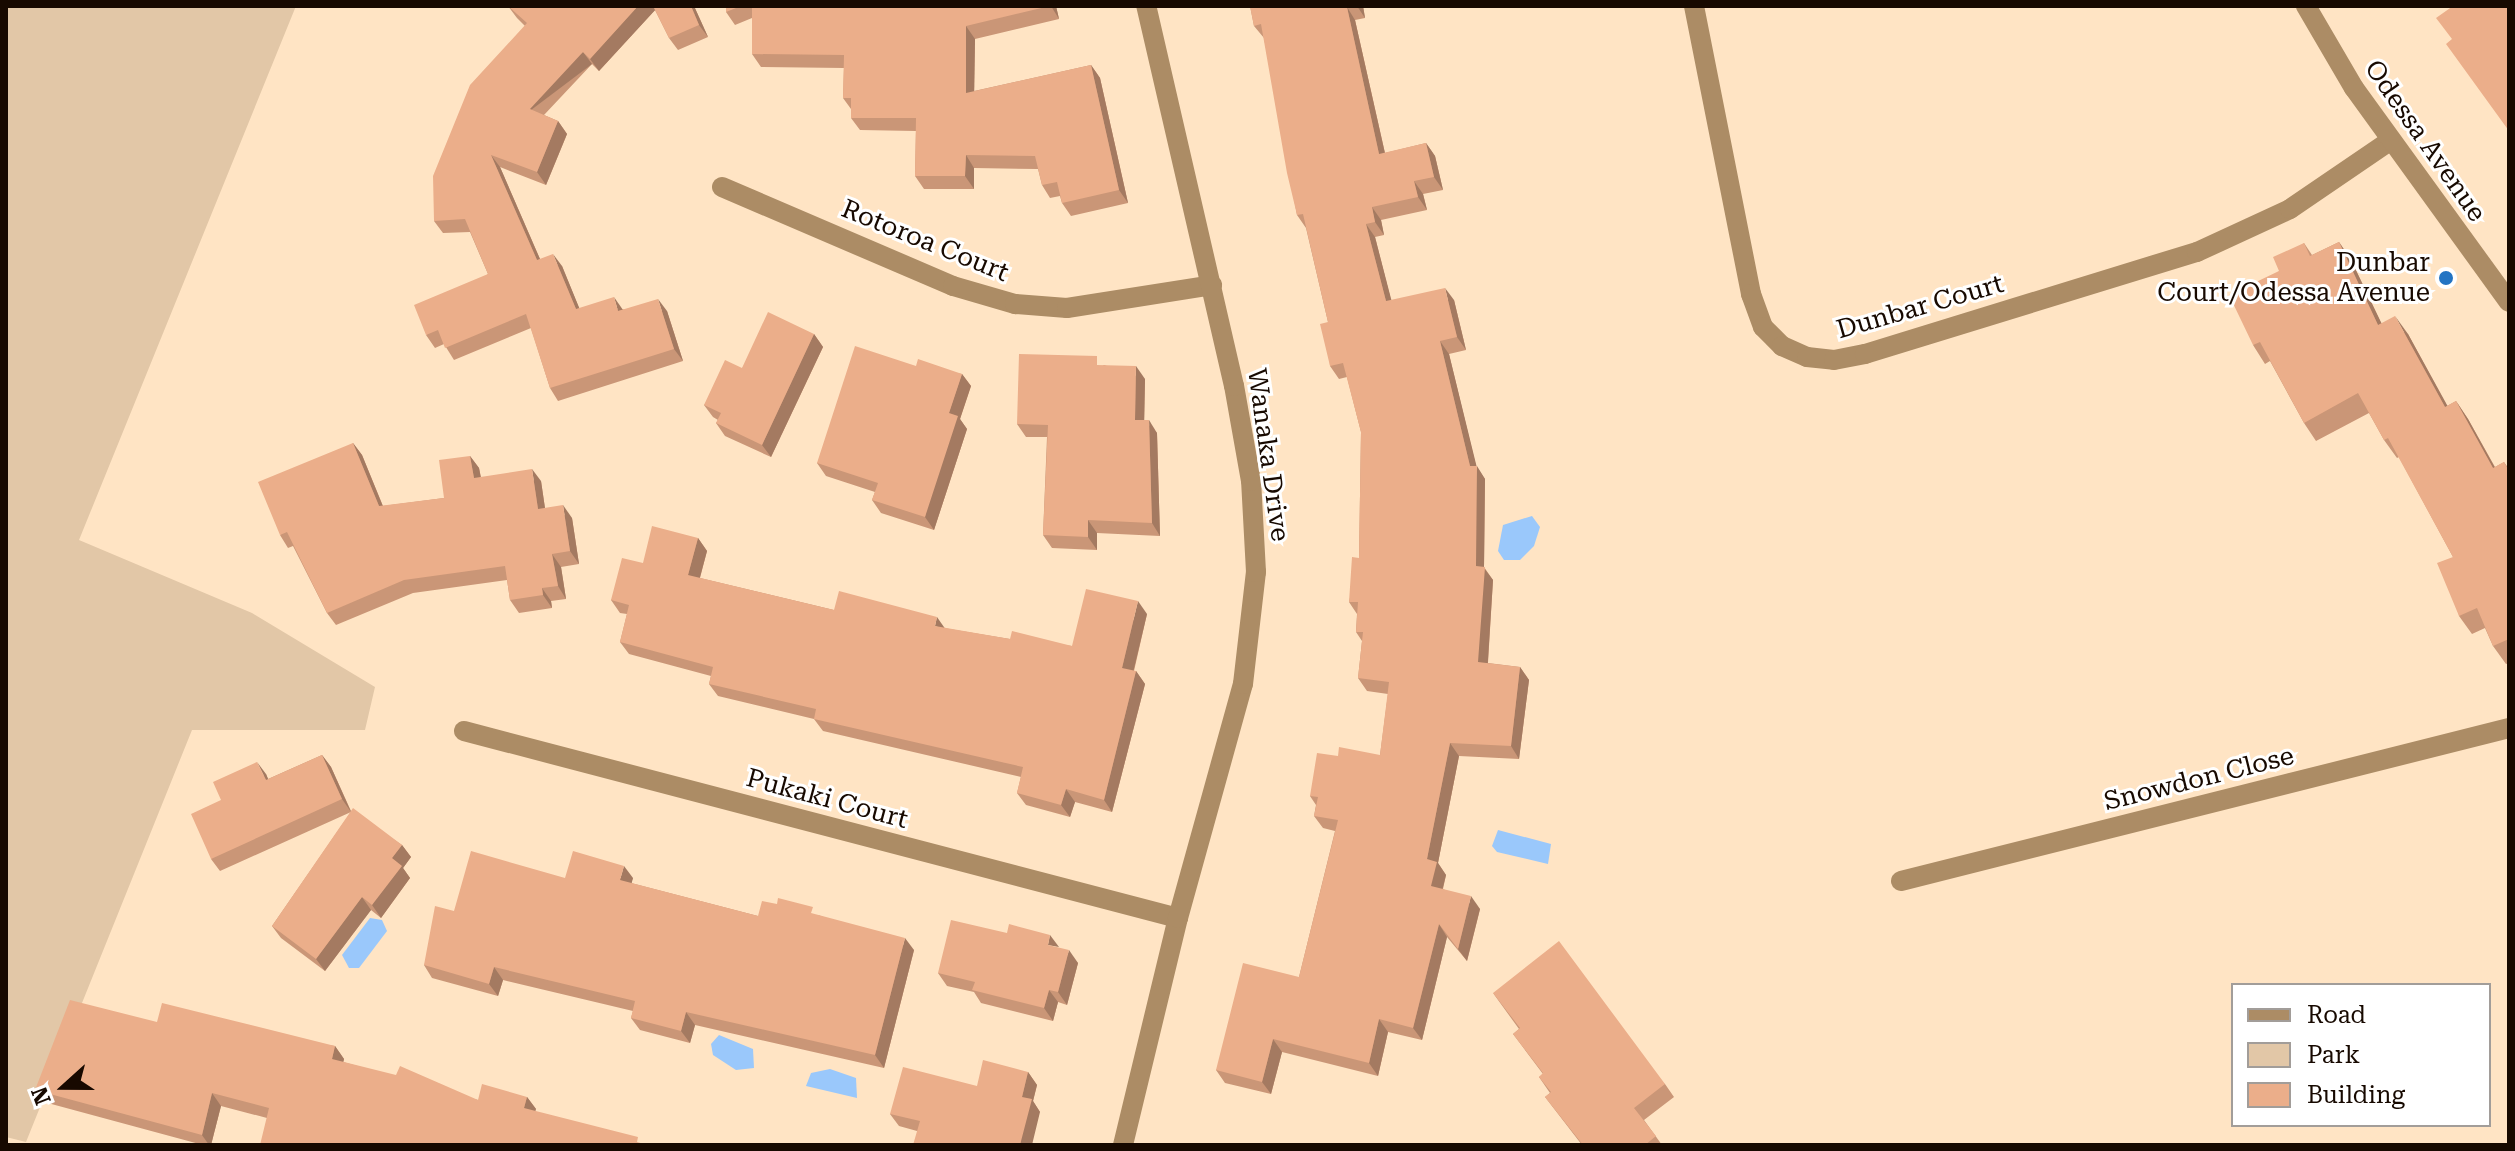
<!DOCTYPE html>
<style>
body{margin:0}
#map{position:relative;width:2515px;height:1151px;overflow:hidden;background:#ffe4c4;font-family:"Roboto Serif",serif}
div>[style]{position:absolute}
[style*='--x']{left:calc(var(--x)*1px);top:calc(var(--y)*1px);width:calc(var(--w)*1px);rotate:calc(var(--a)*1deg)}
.green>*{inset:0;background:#e2c7a7}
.water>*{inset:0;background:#9ac8fb}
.minor>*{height:20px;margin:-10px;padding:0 10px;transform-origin:10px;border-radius:10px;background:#ac8c65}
.wall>*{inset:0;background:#ca9677}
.shaded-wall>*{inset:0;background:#a47a61;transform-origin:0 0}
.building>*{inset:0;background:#ebae8a}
.dots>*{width:22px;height:22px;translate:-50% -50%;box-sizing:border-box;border:4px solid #fff;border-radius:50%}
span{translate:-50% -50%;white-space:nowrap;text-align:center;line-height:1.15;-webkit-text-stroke:6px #fff;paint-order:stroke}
.street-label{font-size:26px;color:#170900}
.poi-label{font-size:26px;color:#170900}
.right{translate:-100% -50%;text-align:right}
.frame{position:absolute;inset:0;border:8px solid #170900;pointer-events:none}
.legend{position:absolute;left:2231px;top:983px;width:260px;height:144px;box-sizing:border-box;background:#fff;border:2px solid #a29d99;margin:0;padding:10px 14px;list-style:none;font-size:24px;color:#170900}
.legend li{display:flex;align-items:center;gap:16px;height:40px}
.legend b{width:40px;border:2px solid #a29d99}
.north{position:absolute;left:24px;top:1047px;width:80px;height:80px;-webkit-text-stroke:6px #fff;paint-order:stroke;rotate:249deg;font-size:22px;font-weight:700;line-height:32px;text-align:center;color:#170900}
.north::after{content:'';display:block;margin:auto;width:28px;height:36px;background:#170900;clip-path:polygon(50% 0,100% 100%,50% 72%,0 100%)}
</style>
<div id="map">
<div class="green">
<i style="clip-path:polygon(6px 6px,296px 6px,79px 540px,252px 613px,375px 687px,365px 730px,192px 730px,26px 1142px,6px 1137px)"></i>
</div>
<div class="water">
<i style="clip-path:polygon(1532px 516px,1540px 527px,1534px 546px,1520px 560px,1504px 560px,1498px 551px,1503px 525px)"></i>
<i style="clip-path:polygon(1498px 830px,1551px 844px,1548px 864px,1497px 852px,1492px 846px)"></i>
<i style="clip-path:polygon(370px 918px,382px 920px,387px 931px,359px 968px,349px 968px,342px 955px)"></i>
<i style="clip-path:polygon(719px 1035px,753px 1049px,754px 1068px,736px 1070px,713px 1055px,711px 1044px)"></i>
<i style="clip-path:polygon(830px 1069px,856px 1078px,857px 1098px,806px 1086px,811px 1073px)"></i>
</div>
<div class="minor">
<i style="--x:1694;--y:6;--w:294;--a:78.8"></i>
<i style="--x:1751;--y:294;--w:35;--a:70"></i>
<i style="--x:1763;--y:327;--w:27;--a:45"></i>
<i style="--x:1782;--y:346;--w:27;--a:24"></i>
<i style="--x:1807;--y:357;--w:27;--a:6"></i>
<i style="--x:1834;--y:360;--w:32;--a:-11"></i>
<i style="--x:1865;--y:354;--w:347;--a:-17.1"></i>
<i style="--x:2197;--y:252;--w:102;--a:-24.8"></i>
<i style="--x:2290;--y:209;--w:122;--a:-34.3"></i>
<i style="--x:2306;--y:6;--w:95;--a:59.7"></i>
<i style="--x:2354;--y:88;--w:264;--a:54.1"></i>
<i style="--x:722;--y:187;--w:251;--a:23.2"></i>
<i style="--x:953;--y:286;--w:65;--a:16.2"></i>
<i style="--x:1015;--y:304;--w:52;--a:4.4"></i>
<i style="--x:1067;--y:308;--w:147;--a:-9"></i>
<i style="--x:464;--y:731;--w:738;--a:14.68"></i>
<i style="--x:1901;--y:881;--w:627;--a:-14.12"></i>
<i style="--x:1123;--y:1145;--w:234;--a:-76.4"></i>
<i style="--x:1178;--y:918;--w:243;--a:-74.5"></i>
<i style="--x:1243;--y:684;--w:113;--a:-83.4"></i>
<i style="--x:1256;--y:572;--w:91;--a:-93.1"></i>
<i style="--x:1251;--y:481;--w:97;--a:-100.1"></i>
<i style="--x:1234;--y:386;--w:390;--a:-103"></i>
</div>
<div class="wall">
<i style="clip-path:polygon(508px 6px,694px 6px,708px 37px,678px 50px,669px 38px,655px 10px,599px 71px,592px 64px,544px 115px,558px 121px,567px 134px,546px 185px,500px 167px,540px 259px,562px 266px,579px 308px,667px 311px,683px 361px,558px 401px,550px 388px,531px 328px,454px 360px,444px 344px,435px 348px,426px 335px,488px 274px,470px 232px,443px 233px,434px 221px,525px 26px,517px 18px)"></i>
<i style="clip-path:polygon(726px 6px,1056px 6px,1059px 19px,975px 39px,974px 91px,1091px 65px,1100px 78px,1128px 203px,1071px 216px,1062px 203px,1060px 196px,1050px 198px,1042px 185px,1038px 169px,974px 168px,974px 189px,924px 189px,915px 176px,916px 131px,860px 130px,851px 118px,851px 109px,843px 98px,844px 68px,761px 67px,752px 54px,752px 18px,735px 25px,726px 12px)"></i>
<i style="clip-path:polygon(1250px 6px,1363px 6px,1365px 18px,1355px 20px,1385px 153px,1426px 143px,1435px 156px,1443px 190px,1423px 194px,1427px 210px,1381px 220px,1384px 235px,1375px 237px,1391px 300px,1454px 300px,1466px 350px,1449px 354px,1476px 466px,1485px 479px,1484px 567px,1493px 580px,1488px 663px,1520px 667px,1529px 680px,1519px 759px,1459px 756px,1438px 863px,1446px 875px,1443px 889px,1480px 909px,1467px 961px,1447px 937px,1422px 1040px,1388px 1032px,1378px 1076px,1282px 1052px,1271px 1094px,1225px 1083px,1216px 1070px,1299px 977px,1335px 831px,1323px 828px,1314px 816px,1316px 805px,1310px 796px,1338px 756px,1380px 755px,1388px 694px,1367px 691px,1358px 678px,1362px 641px,1356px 632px,1357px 614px,1349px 602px,1359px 558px,1361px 432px,1347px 377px,1339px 379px,1330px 366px,1328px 322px,1306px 228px,1297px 215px,1264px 38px,1254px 26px)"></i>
<i style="clip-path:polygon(2339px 242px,2351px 260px,2381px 323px,2408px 334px,2447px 406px,2456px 401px,2468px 419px,2495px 467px,2504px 462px,2509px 469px,2509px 663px,2506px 664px,2493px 646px,2485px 628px,2472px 634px,2459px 616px,2453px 557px,2399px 457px,2397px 458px,2384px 440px,2369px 413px,2316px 441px,2304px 423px,2270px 361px,2265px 364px,2253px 345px,2279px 271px,2304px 243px,2312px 255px)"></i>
<i style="clip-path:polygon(814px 334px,823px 347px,771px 457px,725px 436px,716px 423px,718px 420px,713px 417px,704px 405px,742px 368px)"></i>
<i style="clip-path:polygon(1104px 365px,1145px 379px,1144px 420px,1157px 433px,1160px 536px,1097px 533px,1097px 550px,1052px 548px,1043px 535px,1047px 437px,1026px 437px,1017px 424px)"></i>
<i style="clip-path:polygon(916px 366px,962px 374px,971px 386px,960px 419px,967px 429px,934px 530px,881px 513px,872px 500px,875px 492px,826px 476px,817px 463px)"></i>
<i style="clip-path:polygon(353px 443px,362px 455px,383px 506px,444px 498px,470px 456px,479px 468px,481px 477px,541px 481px,545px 508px,572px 518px,579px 564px,561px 567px,566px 599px,551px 601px,552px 608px,519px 613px,510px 600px,507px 580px,413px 593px,336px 625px,327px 613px,293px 546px,288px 548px,280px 535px)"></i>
<i style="clip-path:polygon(698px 538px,707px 551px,700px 578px,834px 610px,1010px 639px,1072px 646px,1147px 614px,1134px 671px,1136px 671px,1145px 684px,1112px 812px,1075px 802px,1070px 817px,1026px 805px,1017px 793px,1021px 777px,823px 731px,814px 719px,718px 696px,709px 684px,711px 676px,629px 654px,620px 642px,627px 614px,620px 613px,611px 600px,643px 563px)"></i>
<i style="clip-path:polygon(322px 755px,331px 767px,351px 811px,402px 845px,411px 857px,403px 868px,410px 878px,381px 918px,371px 910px,325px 971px,281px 938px,272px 926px,351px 812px,220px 871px,211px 859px,221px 800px,266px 774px,268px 779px)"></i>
<i style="clip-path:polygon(565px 878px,633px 878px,631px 883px,758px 916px,818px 915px,914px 950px,884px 1068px,695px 1025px,690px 1043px,640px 1030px,631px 1018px,633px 1011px,503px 980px,498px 996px,432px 978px,424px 965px,454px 911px)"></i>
<i style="clip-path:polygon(1059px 948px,1078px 963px,1067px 1005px,1058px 1002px,1053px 1021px,981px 1003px,974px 992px,947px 986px,938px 973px)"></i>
<i style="clip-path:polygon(1493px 993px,1665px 1084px,1674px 1097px,1644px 1120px,1662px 1145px,1582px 1145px,1545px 1097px,1550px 1093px,1539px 1077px,1543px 1074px,1513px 1034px,1519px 1029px)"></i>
<i style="clip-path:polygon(157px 1022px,335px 1046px,344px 1059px,343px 1062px,478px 1100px,527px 1097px,536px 1109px,267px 1118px,221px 1106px,211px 1145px,203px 1145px,44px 1102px,35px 1090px)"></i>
<i style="clip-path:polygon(1028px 1072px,1037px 1085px,1033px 1101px,1040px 1112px,917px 1131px,899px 1126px,890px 1114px,977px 1086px)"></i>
</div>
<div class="shaded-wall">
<i style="clip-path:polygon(638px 6px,655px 6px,657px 8px,599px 71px,590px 59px)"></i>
<i style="clip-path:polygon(691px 6px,694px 6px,708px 37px,699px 25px)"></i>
<i style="clip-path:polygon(1051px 6px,1056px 6px,1059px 19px)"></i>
<i style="clip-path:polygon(1357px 6px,1363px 6px,1365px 18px)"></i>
<i style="clip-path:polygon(1347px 7px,1355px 20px,1388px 167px,1379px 154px)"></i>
<i style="clip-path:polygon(966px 26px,975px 39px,974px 106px,966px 93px)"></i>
<i style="left:583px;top:52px;width:15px;height:78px;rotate:53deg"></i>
<i style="clip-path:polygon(1091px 65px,1100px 78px,1128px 203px,1119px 190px)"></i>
<i style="clip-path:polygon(558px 121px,567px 134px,546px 185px,537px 172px)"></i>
<i style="clip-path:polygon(1426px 143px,1435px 156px,1443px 190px,1434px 177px)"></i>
<i style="clip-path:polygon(491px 155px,500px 167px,546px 273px,537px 260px)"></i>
<i style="clip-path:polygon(966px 155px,974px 168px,974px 189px,965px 176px)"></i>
<i style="clip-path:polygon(1414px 181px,1423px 194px,1427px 210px,1418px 197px)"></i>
<i style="clip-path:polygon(1372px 207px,1381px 220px,1384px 235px,1375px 222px)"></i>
<i style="clip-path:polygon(1366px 224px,1375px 237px,1395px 314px,1386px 301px)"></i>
<i style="clip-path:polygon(2339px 242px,2351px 260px,2391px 343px,2378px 325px)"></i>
<i style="clip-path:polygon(553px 254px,562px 266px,585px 322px,576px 309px)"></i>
<i style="clip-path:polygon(1445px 288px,1454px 300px,1466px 350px,1457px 337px)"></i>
<i style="clip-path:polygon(614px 297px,623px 310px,618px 311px)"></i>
<i style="clip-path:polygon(658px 299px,667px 311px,683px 361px,674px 349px)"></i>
<i style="clip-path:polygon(2395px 316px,2408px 334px,2458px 425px,2445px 407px)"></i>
<i style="clip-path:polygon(814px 334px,823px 347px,771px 457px,762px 445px)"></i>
<i style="clip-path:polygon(1440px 341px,1449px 354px,1477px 468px,1477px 466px,1485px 479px,1484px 568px,1493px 580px,1487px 675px,1478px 662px,1470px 466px)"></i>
<i style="clip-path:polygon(1136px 366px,1145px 379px,1144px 433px,1135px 420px)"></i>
<i style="clip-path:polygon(962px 374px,971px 386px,960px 419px,967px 429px,934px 530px,925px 517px,949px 413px)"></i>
<i style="clip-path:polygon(2456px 401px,2468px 419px,2505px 486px,2493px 468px)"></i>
<i style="clip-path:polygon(1149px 420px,1157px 433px,1160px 536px,1152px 523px)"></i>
<i style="clip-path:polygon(353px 443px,362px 455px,388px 519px,379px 506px)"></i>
<i style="clip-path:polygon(470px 456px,479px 468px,483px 490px,474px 478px)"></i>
<i style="clip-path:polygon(532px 469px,541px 481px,547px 522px,538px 509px)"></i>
<i style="clip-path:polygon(563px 505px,572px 518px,579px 564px,570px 551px)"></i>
<i style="clip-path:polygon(1088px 520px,1097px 533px,1097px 550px,1088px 537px)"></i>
<i style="clip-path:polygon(698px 538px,707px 551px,697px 588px,688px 575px)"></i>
<i style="clip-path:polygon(552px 554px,561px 567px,566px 599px,558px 586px)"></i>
<i style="clip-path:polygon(542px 588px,551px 601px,552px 608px,543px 595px)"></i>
<i style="clip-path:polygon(1138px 601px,1147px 614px,1131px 681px,1122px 668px)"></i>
<i style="clip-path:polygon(937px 617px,946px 630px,935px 626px)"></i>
<i style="clip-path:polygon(1520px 667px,1529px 680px,1519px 759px,1511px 746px)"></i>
<i style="clip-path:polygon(1136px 671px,1145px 684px,1112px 812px,1104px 800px)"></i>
<i style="clip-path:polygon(1450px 743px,1459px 756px,1438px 863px,1446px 875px,1440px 899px,1431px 886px,1427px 859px)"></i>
<i style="clip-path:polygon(322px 755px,331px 767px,351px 812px,342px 799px)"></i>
<i style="clip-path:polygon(257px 762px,266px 774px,274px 793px,266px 780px)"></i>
<i style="clip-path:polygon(1066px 789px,1075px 802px,1070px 817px,1061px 805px)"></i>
<i style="clip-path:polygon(402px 845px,411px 857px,403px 868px,410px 878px,381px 918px,372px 905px,392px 858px)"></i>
<i style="clip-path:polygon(624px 866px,633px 878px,629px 893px,620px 880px)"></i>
<i style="clip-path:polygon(1471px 896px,1480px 909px,1467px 961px,1458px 949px)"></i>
<i style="clip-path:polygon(362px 897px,371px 910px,325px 971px,316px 959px)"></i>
<i style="clip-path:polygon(1439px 924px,1447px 937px,1422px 1040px,1413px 1028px)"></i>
<i style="clip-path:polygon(1050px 935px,1059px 947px,1048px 945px)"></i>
<i style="clip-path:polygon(905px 938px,914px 950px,884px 1068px,875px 1055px)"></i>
<i style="clip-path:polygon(1069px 950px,1078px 963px,1067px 1005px,1058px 992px)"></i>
<i style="clip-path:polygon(494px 967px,503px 980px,498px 996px,489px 984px)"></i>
<i style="clip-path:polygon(1049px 990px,1058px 1002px,1053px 1021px,1044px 1008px)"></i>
<i style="clip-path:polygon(686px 1012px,695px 1025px,690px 1043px,681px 1031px)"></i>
<i style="clip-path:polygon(1379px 1019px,1388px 1032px,1378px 1076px,1369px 1063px)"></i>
<i style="clip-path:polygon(1273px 1039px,1282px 1052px,1271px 1094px,1262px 1082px)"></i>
<i style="clip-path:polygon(335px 1046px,344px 1059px,341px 1072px,332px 1059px)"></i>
<i style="clip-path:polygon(1028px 1072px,1037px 1085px,1033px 1101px,1040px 1112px,1032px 1145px,1020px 1145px,1022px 1097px)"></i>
<i style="clip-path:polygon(212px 1093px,221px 1106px,211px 1145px,209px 1145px,202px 1135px)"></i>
<i style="clip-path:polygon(527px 1097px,536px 1109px,533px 1120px,524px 1108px)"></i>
</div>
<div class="building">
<i style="clip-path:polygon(508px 6px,638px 6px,590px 59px,583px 52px,530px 109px,558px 121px,537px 172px,491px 155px,537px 260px,553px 254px,576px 309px,614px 297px,618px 311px,658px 299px,674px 349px,550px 388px,526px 314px,445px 348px,438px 330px,426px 335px,414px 305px,488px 274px,465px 219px,434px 221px,433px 176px,470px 85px,527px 23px)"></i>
<i style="clip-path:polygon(653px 6px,691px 6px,699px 25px,669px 38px)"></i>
<i style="clip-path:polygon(726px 6px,741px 6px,726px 12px)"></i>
<i style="clip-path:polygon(752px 6px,1050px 6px,966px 26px,966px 93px,1091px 65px,1119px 190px,1062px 203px,1057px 182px,1042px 185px,1035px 156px,966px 155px,965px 176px,915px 176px,916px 118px,851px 118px,851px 98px,843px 98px,844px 55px,752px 54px)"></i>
<i style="clip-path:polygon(1250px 6px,1352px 6px,1347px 7px,1379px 154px,1426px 143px,1434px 177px,1414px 181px,1418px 197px,1372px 207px,1375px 222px,1366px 224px,1386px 301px,1445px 288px,1457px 337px,1440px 341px,1470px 466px,1477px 466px,1476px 566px,1485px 567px,1478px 662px,1520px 667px,1511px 746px,1450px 743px,1427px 859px,1437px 862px,1431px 886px,1471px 896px,1458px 949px,1439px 924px,1413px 1028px,1379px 1019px,1369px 1063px,1273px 1039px,1262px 1082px,1216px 1070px,1243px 963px,1299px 977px,1338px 820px,1314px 816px,1318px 797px,1310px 796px,1317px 753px,1338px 756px,1339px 747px,1380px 755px,1389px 682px,1358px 678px,1363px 632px,1356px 632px,1358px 602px,1349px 602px,1352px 557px,1359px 558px,1361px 432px,1343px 363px,1330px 366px,1320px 324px,1328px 322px,1303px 214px,1297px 215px,1287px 173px,1261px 24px,1254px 26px)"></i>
<i style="clip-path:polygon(2453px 6px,2492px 6px,2494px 8px,2497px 6px,2509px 6px,2509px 131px,2446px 44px,2452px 39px,2436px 18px)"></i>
<i style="clip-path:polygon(2339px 242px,2378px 325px,2395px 316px,2445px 407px,2456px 401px,2493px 468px,2504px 462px,2509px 471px,2509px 639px,2493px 646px,2477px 608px,2459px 616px,2437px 563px,2453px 557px,2388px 438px,2384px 440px,2358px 393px,2304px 423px,2260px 342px,2253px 345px,2229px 295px,2279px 271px,2273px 257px,2304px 243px,2310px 256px)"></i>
<i style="clip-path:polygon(768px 312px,814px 334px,762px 445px,716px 423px,721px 413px,704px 405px,725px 360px,742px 368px)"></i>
<i style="clip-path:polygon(855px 346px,916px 366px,918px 359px,962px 374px,949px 413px,958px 416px,925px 517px,872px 500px,878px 483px,817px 463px)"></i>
<i style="clip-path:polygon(1019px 354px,1097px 356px,1097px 365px,1136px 366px,1135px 420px,1149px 420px,1152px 523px,1088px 520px,1088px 537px,1043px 535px,1048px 425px,1017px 424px)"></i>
<i style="clip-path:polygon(353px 443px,379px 506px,444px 498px,439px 460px,470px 456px,474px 478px,532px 469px,538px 509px,563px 505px,570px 551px,552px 554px,558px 586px,542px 588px,543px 595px,510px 600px,505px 566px,404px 580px,327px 613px,287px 532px,280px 535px,258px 482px)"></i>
<i style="clip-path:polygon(652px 526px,698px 538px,688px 575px,834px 610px,839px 591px,937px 617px,935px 626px,1010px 639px,1012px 631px,1072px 646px,1086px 589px,1138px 601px,1122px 668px,1136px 671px,1104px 800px,1066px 789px,1061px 805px,1017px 793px,1023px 767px,814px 719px,816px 709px,709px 684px,713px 667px,620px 642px,629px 605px,611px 600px,622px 558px,643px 563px)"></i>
<i style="clip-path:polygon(322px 755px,342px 799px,211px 859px,191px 814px,221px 800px,213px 782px,257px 762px,266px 780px)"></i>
<i style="clip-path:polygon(353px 808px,402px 845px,392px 858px,402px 866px,372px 905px,362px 897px,316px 959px,272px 926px)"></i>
<i style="clip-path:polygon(471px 851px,565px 878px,573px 851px,624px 866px,620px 880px,758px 916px,762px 901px,777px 904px,778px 898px,813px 907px,811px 913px,905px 938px,875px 1055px,686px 1012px,681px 1031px,631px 1018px,635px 1001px,494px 967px,489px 984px,424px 965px,435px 906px,454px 911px)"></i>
<i style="clip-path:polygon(951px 920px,1007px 933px,1009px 924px,1050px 935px,1048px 945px,1069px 950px,1058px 992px,1049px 990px,1044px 1008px,972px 990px,975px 982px,938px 973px)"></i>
<i style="clip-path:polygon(1559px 941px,1665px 1084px,1634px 1108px,1656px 1136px,1645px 1145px,1583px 1145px,1545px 1097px,1551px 1092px,1539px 1077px,1543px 1073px,1513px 1034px,1520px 1028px,1493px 993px)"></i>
<i style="clip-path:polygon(70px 1000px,157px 1022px,162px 1003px,287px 1034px,335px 1046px,332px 1059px,396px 1075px,400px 1066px,478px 1100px,482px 1084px,527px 1097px,524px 1108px,638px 1137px,637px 1142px,648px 1145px,260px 1145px,269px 1108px,212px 1093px,202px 1135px,35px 1090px)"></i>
<i style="clip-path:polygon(983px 1060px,1028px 1072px,1022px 1097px,1032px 1099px,1020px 1145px,913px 1145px,920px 1121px,890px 1114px,903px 1067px,977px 1086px)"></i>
</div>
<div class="dots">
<i style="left:2446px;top:278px;background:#2374c3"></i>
</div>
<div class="street-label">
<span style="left:2425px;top:141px;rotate:55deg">Odessa Avenue</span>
<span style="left:925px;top:241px;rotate:22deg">Rotoroa Court</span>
<span style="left:1920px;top:307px;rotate:-16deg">Dunbar Court</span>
<span style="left:1268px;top:455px;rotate:82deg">Wanaka Drive</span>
<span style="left:2199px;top:779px;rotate:-14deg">Snowdon Close</span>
<span style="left:827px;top:799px;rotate:15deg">Pukaki Court</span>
</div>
<div class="poi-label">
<span class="right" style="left:2430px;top:278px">Dunbar<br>Court/Odessa Avenue</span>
</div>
<div class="frame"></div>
<ul class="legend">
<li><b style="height:10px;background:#ac8c65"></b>Road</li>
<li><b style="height:22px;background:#e2c7a7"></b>Park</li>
<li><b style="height:22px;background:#ebae8a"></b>Building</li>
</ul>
<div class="north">N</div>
</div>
